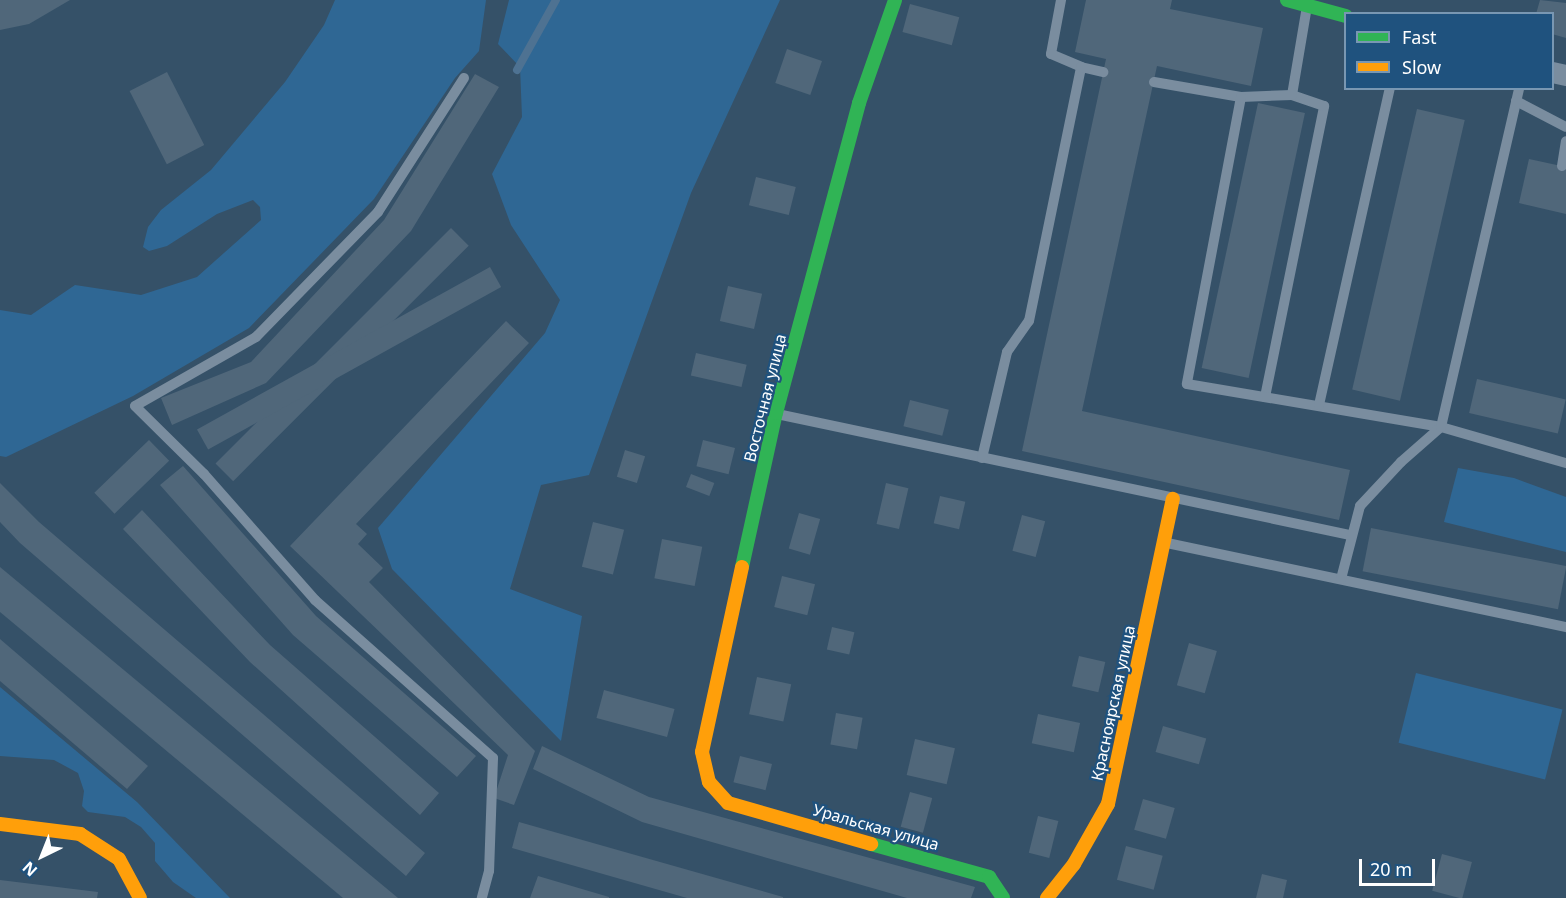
<!DOCTYPE html>
<meta charset="utf-8">
<style>
body{margin:0}
#map{position:relative;width:1566px;height:898px;overflow:hidden;background:#355168;font-family:"Noto Sans",sans-serif}
div>[style]{position:absolute}
[style*='--x']{left:calc(var(--x)*1px);top:calc(var(--y)*1px);width:calc(var(--w)*1px);rotate:calc(var(--a)*1deg)}
.green>*{inset:0;background:#2f6794;transform-origin:0 0}
.stream>*{height:8px;margin:-4px;padding:0 4px;transform-origin:4px;border-radius:4px;background:#4e7292}
.building>*{inset:0;background:#50677a;transform-origin:0 0}
.lane>*{height:10px;margin:-5px;padding:0 5px;transform-origin:5px;border-radius:5px;background:#7a8d9f}
.street>*{height:21px;margin:-10.5px;padding:0 10.5px;transform-origin:10.5px;border-radius:10.5px;background:#7a8d9f}
.fast>*{height:14px;margin:-7px;padding:0 7px;transform-origin:7px;border-radius:7px;background:#30b455}
.slow>*{height:14px;margin:-7px;padding:0 7px;transform-origin:7px;border-radius:7px;background:#ff9f0a}
span{translate:-50% -50%;white-space:nowrap;text-align:center;line-height:1.15;-webkit-text-stroke:4.5px #1f527e;paint-order:stroke}
.street-label{font-size:16px;color:#fff}
.legend{position:absolute;left:1344px;top:12px;width:210px;height:78px;box-sizing:border-box;background:#1f527e;border:2px solid #7997b2;margin:0;padding:8px 10px;list-style:none;font-size:18px;color:#fff}
.legend li{display:flex;align-items:center;gap:12px;height:30px}
.legend b{width:30px;border:2px solid #7997b2}
.north{position:absolute;left:12px;top:826px;width:60px;height:60px;-webkit-text-stroke:4px #1f527e;paint-order:stroke;rotate:223deg;font-size:16px;font-weight:700;line-height:24px;text-align:center;color:#fff}
.north::after{content:'';display:block;margin:auto;width:21px;height:27px;background:#fff;clip-path:polygon(50% 0,100% 100%,50% 72%,0 100%)}
.scale{position:absolute;left:1359px;top:859px;width:76px;height:27px;box-sizing:border-box;border:3px solid #fff;border-top:0;padding-left:8px;font-size:18px;line-height:21px;white-space:nowrap;color:#fff;-webkit-text-stroke:4px #1f527e;paint-order:stroke}
</style>
<div id="map">
<div class="green">
<i style="clip-path:polygon(335px 0,486px 0,479px 51px,455px 78px,374px 199px,249px 328px,133px 396px,6px 457px,0 456px,0 310px,31px 315px,75px 285px,141px 295px,197px 277px,261px 220px,260px 207px,253px 200px,217px 214px,167px 246px,149px 251px,143px 247px,148px 227px,161px 210px,211px 170px,285px 82px,324px 25px)"></i>
<i style="clip-path:polygon(509px 0,780px 0,691px 193px,589px 475px,541px 485px,510px 589px,582px 616px,561px 741px,392px 569px,378px 528px,545px 333px,560px 300px,511px 225px,492px 174px,522px 117px,520px 67px,498px 44px)"></i>
<i style="clip-path:polygon(1458px 468px,1514px 478px,1566px 497px,1566px 552px,1444px 522px)"></i>
<i style="left:1416px;top:673px;width:151px;height:72px;rotate:14deg"></i>
<i style="clip-path:polygon(0 687px,137px 802px,230px 898px,196px 898px,173px 882px,155px 861px,155px 843px,141px 827px,125px 817px,88px 812px,82px 806px,84px 791px,78px 773px,54px 760px,0 756px)"></i>
</div>
<div class="stream">
<i style="--x:517;--y:70;--w:80;--a:-60.9"></i>
</div>
<div class="building">
<i style="clip-path:polygon(0 0,70px 0,29px 24px,0 30px)"></i>
<i style="clip-path:polygon(1086px 0,1172px 0,1170px 9px,1263px 28px,1251px 86px,1157px 66px,1082px 411px,1350px 470px,1339px 520px,1022px 451px,1106px 59px,1075px 52px)"></i>
<i style="clip-path:polygon(1540px 0,1566px 3px,1566px 38px,1552px 34px,1552px 14px,1536px 14px)"></i>
<i style="left:910px;top:4px;width:51px;height:29px;rotate:15deg"></i>
<i style="left:787px;top:49px;width:37px;height:36px;rotate:19deg"></i>
<i style="left:167px;top:72px;width:82px;height:42px;rotate:63deg"></i>
<i style="clip-path:polygon(475px 74px,499px 87px,411px 231px,266px 383px,172px 425px,161px 398px,251px 362px,384px 220px)"></i>
<i style="left:1258px;top:103px;width:48px;height:271px;rotate:12deg"></i>
<i style="left:1417px;top:109px;width:49px;height:288px;rotate:13deg"></i>
<i style="clip-path:polygon(1529px 159px,1566px 167px,1566px 214px,1519px 203px)"></i>
<i style="left:756px;top:177px;width:41px;height:29px;rotate:14deg"></i>
<i style="left:451px;top:228px;width:25px;height:333px;rotate:45deg"></i>
<i style="left:490px;top:267px;width:23px;height:335px;rotate:61deg"></i>
<i style="left:728px;top:286px;width:35px;height:36px;rotate:13deg"></i>
<i style="clip-path:polygon(506px 321px,529px 343px,356px 524px,367px 534px,358px 544px,383px 568px,369px 582px,535px 751px,514px 805px,494px 798px,508px 755px,290px 546px)"></i>
<i style="left:696px;top:353px;width:52px;height:23px;rotate:13deg"></i>
<i style="left:1477px;top:379px;width:91px;height:35px;rotate:13deg"></i>
<i style="left:910px;top:400px;width:40px;height:27px;rotate:14deg"></i>
<i style="left:149px;top:440px;width:29px;height:76px;rotate:46deg"></i>
<i style="left:703px;top:440px;width:33px;height:27px;rotate:14deg"></i>
<i style="left:625px;top:450px;width:21px;height:28px;rotate:17deg"></i>
<i style="clip-path:polygon(183px 466px,316px 616px,476px 756px,457px 777px,293px 635px,160px 485px)"></i>
<i style="left:691px;top:474px;width:25px;height:14px;rotate:21deg"></i>
<i style="clip-path:polygon(0 483px,39px 522px,425px 853px,406px 876px,20px 543px,0 522px)"></i>
<i style="left:886px;top:483px;width:23px;height:42px;rotate:13deg"></i>
<i style="left:940px;top:496px;width:26px;height:28px;rotate:13deg"></i>
<i style="clip-path:polygon(142px 510px,270px 645px,439px 793px,420px 815px,250px 662px,123px 529px)"></i>
<i style="left:799px;top:513px;width:22px;height:37px;rotate:16deg"></i>
<i style="left:1022px;top:515px;width:24px;height:37px;rotate:15deg"></i>
<i style="left:593px;top:522px;width:32px;height:46px;rotate:14deg"></i>
<i style="left:1371px;top:528px;width:199px;height:44px;rotate:11deg"></i>
<i style="left:662px;top:539px;width:41px;height:40px;rotate:11deg"></i>
<i style="clip-path:polygon(0 567px,398px 898px,343px 898px,0 612px)"></i>
<i style="left:782px;top:576px;width:34px;height:32px;rotate:14deg"></i>
<i style="left:832px;top:627px;width:23px;height:23px;rotate:13deg"></i>
<i style="clip-path:polygon(0 639px,148px 766px,127px 789px,0 681px)"></i>
<i style="left:1189px;top:643px;width:29px;height:44px;rotate:16deg"></i>
<i style="left:1079px;top:656px;width:27px;height:31px;rotate:13deg"></i>
<i style="left:757px;top:677px;width:35px;height:38px;rotate:12deg"></i>
<i style="left:604px;top:690px;width:73px;height:29px;rotate:15deg"></i>
<i style="left:836px;top:713px;width:27px;height:32px;rotate:10deg"></i>
<i style="left:1038px;top:714px;width:43px;height:30px;rotate:12deg"></i>
<i style="left:1163px;top:726px;width:45px;height:27px;rotate:16deg"></i>
<i style="left:915px;top:739px;width:41px;height:37px;rotate:13deg"></i>
<i style="clip-path:polygon(542px 746px,649px 797px,975px 887px,971px 898px,907px 898px,642px 822px,533px 769px)"></i>
<i style="left:740px;top:756px;width:33px;height:27px;rotate:14deg"></i>
<i style="left:910px;top:792px;width:23px;height:36px;rotate:15deg"></i>
<i style="left:1143px;top:799px;width:33px;height:32px;rotate:16deg"></i>
<i style="left:1038px;top:816px;width:21px;height:38px;rotate:14deg"></i>
<i style="clip-path:polygon(519px 822px,783px 897px,783px 898px,687px 898px,512px 848px)"></i>
<i style="left:1126px;top:846px;width:38px;height:35px;rotate:15deg"></i>
<i style="left:1442px;top:854px;width:31px;height:38px;rotate:15deg"></i>
<i style="clip-path:polygon(1262px 874px,1287px 880px,1283px 898px,1256px 898px)"></i>
<i style="clip-path:polygon(538px 876px,609px 897px,609px 898px,530px 898px)"></i>
<i style="clip-path:polygon(0 880px,98px 892px,97px 898px,0 898px)"></i>
</div>
<div class="lane">
<i style="--x:1061;--y:0;--w:55;--a:100.5"></i>
<i style="--x:1051;--y:54;--w:33;--a:23"></i>
<i style="--x:464;--y:78;--w:159;--a:122.7"></i>
<i style="--x:378;--y:212;--w:175;--a:134.3"></i>
<i style="--x:256;--y:337;--w:139;--a:150.3"></i>
<i style="--x:135;--y:406;--w:97;--a:44.6"></i>
<i style="--x:204;--y:474;--w:168;--a:48.6"></i>
<i style="--x:315;--y:600;--w:238;--a:41.6"></i>
<i style="--x:493;--y:758;--w:113;--a:92"></i>
<i style="--x:489;--y:871;--w:28;--a:105"></i>
<i style="--x:1154;--y:82;--w:88;--a:9.8"></i>
<i style="--x:1292;--y:95;--w:90;--a:-80.4"></i>
<i style="--x:1516;--y:101;--w:56;--a:27.5"></i>
<i style="--x:1562;--y:166;--w:25;--a:-81"></i>
<i style="--x:1265;--y:397;--w:297;--a:-78.5"></i>
<i style="--x:1324;--y:106;--w:34;--a:-161"></i>
<i style="--x:1292;--y:95;--w:51;--a:177.8"></i>
<i style="--x:1241;--y:97;--w:292;--a:100.7"></i>
<i style="--x:1187;--y:384;--w:258;--a:9.6"></i>
<i style="--x:1441;--y:427;--w:130;--a:16.1"></i>
<i style="--x:1319;--y:405;--w:325;--a:-77.4"></i>
<i style="--x:777;--y:414;--w:586;--a:11.92"></i>
<i style="--x:982;--y:458;--w:109;--a:-76.7"></i>
<i style="--x:1007;--y:352;--w:38;--a:-55"></i>
<i style="--x:1029;--y:321;--w:259;--a:-78.4"></i>
<i style="--x:1081;--y:67;--w:23;--a:13"></i>
<i style="--x:1167;--y:543;--w:408;--a:11.9"></i>
<i style="--x:1341;--y:579;--w:75;--a:-75.4"></i>
<i style="--x:1360;--y:506;--w:60;--a:-47"></i>
<i style="--x:1401;--y:462;--w:53;--a:-41.2"></i>
<i style="--x:1441;--y:427;--w:348;--a:-77"></i>
</div>
<div class="street">
<i style="--x:1552;--y:72;--w:14;--a:12"></i>
</div>
<div class="fast">
<i style="--x:1287;--y:0;--w:61;--a:15.2"></i>
<i style="--x:742;--y:567;--w:158;--a:-77.6"></i>
<i style="--x:776;--y:413;--w:321;--a:-75"></i>
<i style="--x:859;--y:103;--w:109;--a:-70.7"></i>
<i style="--x:871;--y:844;--w:123;--a:15.6"></i>
<i style="--x:989;--y:877;--w:25;--a:56"></i>
</div>
<div class="slow">
<i style="--x:742;--y:567;--w:189;--a:102.2"></i>
<i style="--x:702;--y:752;--w:31;--a:77"></i>
<i style="--x:709;--y:782;--w:28;--a:48"></i>
<i style="--x:728;--y:803;--w:149;--a:16"></i>
<i style="--x:0;--y:824;--w:81;--a:7.1"></i>
<i style="--x:80;--y:834;--w:46;--a:32.7"></i>
<i style="--x:119;--y:859;--w:44;--a:61.7"></i>
<i style="--x:1047;--y:898;--w:43;--a:-51.5"></i>
<i style="--x:1074;--y:864;--w:69;--a:-60.5"></i>
<i style="--x:1108;--y:804;--w:312;--a:-78"></i>
</div>
<div class="street-label">
<span style="left:765px;top:398px;rotate:-76deg">Восточная улица</span>
<span style="left:1113px;top:703px;rotate:-78deg">Красноярская улица</span>
<span style="left:876px;top:827px;rotate:16deg">Уральская улица</span>
</div>
<ul class="legend">
<li><b style="height:8px;background:#30b455"></b>Fast</li>
<li><b style="height:8px;background:#ff9f0a"></b>Slow</li>
</ul>
<div class="north">N</div>
<div class="scale">20 m</div>
</div>
